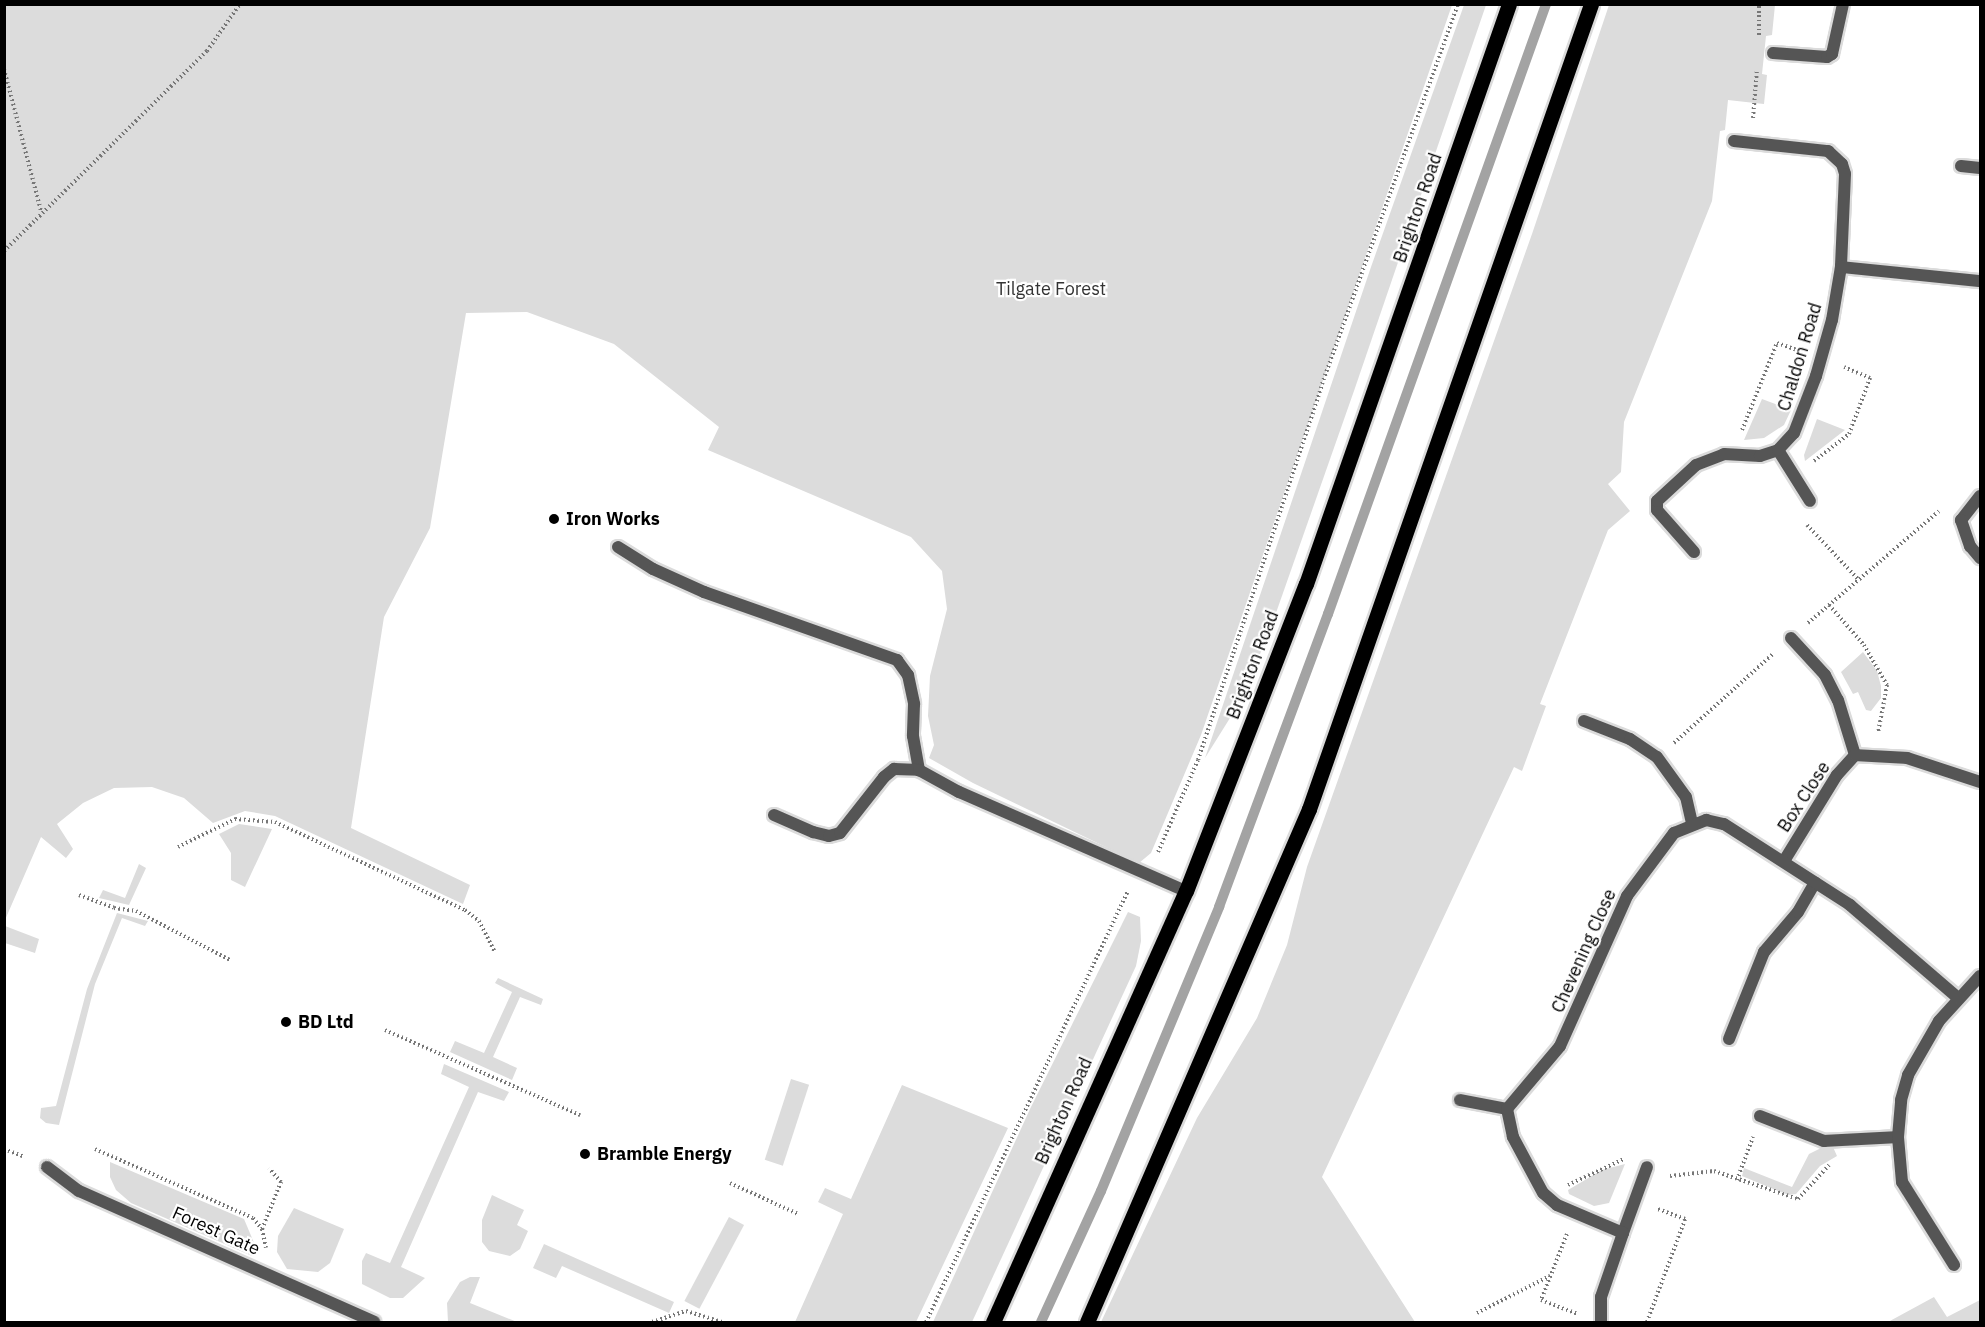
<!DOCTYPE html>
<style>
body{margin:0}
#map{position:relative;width:1985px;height:1327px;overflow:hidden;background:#fff;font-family:"IBM Plex Sans",sans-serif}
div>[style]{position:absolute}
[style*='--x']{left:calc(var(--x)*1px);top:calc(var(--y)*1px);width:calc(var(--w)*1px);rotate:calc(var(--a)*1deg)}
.green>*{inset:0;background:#dcdcdc;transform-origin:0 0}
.stream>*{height:10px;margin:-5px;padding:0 5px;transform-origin:5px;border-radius:5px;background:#a3a3a3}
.path>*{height:4px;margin-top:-2px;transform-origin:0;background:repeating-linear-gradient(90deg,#777 0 1.5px,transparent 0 4.5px)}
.roads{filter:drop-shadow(2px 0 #dbdbdb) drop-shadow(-2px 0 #dbdbdb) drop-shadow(0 2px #dbdbdb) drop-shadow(0 -2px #dbdbdb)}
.service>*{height:12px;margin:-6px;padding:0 6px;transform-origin:6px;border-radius:6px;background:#555}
.minor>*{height:12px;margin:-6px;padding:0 6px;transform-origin:6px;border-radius:6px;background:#555}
.primary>*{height:15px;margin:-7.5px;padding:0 7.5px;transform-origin:7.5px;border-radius:7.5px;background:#000}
.dots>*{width:16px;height:16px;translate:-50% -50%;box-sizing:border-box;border:3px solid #fff;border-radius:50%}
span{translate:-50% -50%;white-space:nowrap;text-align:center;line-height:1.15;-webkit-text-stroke:4.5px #fff;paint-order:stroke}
.street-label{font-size:18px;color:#000}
.park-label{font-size:18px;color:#333}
.poi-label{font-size:18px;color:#000;font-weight:700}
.left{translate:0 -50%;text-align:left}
.frame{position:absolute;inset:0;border:6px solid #000;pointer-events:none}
</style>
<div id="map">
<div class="green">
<i style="clip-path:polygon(5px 4px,1452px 4px,1452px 5px,1201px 735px,1151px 853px,1139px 863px,973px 783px,929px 758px,934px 745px,928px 716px,930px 676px,947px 609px,942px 571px,911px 537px,708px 450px,719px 427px,614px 344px,527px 312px,466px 313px,430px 528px,384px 617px,351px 828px,470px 885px,463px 904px,275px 816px,245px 811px,213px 823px,184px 798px,152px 787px,114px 788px,83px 803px,57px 824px,73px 849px,66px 858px,41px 837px,5px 920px)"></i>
<i style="clip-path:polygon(1464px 5px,1486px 5px,1355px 388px,1270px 630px,1240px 702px,1205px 758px,1371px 267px)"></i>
<i style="clip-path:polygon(1609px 5px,1775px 5px,1772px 35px,1766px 36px,1762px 74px,1767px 75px,1764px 104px,1728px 100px,1725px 130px,1720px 131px,1712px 201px,1624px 422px,1621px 472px,1608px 484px,1630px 511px,1608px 530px,1540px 704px,1546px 706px,1522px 771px,1514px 767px,1322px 1177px,1415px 1322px,1101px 1322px,1197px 1118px,1257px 1018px,1287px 945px,1307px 867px,1532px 234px)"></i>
<i style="clip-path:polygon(1762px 399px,1791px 410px,1784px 425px,1764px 438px,1744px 440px)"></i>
<i style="clip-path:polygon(1817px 419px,1845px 430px,1805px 461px,1804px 455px)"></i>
<i style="clip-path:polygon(1863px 652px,1877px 671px,1881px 686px,1881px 698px,1871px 711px,1866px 710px,1858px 692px,1853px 694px,1841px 672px)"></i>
<i style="clip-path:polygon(239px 824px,272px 829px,245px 887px,231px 880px,231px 853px,219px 834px)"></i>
<i style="clip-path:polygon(139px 864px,146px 868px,129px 905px,99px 898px,103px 890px,125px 898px)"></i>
<i style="clip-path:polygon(1128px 912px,1140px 917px,1141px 941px,1136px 966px,972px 1322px,933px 1322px,1030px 1109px)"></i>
<i style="clip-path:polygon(117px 913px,148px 921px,145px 926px,122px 918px,95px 984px,59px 1125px,46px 1123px,40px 1118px,41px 1108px,56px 1106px,87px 989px)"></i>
<i style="clip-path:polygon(5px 926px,39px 939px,35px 953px,5px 943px)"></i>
<i style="clip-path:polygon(498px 978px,543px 999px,541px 1005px,520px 997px,493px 1057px,517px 1068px,512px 1080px,450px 1052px,455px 1041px,484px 1053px,512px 992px,495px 983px)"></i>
<i style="clip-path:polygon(444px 1064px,509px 1092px,504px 1101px,478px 1092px,401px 1267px,425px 1278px,403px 1298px,390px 1298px,362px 1284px,362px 1261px,366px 1253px,390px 1263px,469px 1087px,441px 1074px)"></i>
<i style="left:791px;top:1079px;width:19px;height:85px;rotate:18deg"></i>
<i style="clip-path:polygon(902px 1085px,1008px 1128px,916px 1322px,795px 1322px,843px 1214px,818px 1202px,825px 1188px,851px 1199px)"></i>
<i style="clip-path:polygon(1833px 1147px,1837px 1156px,1820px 1166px,1796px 1194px,1788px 1195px,1742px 1176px,1744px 1168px,1792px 1187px,1809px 1154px,1821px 1148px)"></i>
<i style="clip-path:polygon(110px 1162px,244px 1219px,257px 1250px,252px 1256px,131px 1203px,116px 1190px,110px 1177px)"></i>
<i style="clip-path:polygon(1625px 1164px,1609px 1203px,1594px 1206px,1569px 1194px,1568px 1190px,1602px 1170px)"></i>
<i style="clip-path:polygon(492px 1195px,524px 1210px,517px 1225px,528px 1231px,520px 1249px,510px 1256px,489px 1251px,482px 1242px,482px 1220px)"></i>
<i style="clip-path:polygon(294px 1208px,344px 1229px,330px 1263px,318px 1272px,287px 1269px,277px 1252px,278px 1236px)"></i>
<i style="left:729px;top:1217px;width:17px;height:95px;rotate:28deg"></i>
<i style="clip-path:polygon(544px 1244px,674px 1302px,669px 1313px,562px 1266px,556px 1278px,533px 1268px)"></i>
<i style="clip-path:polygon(470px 1277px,480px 1277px,470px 1303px,517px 1322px,448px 1322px,447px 1303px,460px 1282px)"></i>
<i style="clip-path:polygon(1934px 1297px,1947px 1317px,1980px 1300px,1980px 1322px,1888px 1322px)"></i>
</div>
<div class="stream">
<i style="--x:1041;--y:1322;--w:144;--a:-65.4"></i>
<i style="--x:1101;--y:1191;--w:308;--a:-67.4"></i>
<i style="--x:1219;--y:907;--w:313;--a:-69.6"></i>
<i style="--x:1328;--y:614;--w:648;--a:-70.33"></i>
</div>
<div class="path">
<i style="--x:1759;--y:35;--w:31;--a:-90"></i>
<i style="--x:4;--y:69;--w:147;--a:75.4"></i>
<i style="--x:1753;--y:118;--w:49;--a:-85.3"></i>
<i style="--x:4;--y:251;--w:285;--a:-44.6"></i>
<i style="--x:207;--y:51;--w:57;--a:-54.9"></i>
<i style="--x:1742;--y:430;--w:94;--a:-68.1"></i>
<i style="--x:1777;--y:343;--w:24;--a:19"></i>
<i style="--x:1814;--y:461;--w:44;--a:-37.6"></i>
<i style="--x:1849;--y:434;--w:60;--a:-69.4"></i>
<i style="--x:1870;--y:378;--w:28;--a:-157"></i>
<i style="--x:1807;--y:525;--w:74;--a:46.6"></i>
<i style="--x:1829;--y:605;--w:53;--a:48.8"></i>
<i style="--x:1864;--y:645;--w:46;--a:60.1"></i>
<i style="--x:1887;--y:685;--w:49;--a:100.6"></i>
<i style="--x:1808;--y:623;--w:172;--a:-40.5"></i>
<i style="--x:1674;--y:743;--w:133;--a:-42"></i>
<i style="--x:178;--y:847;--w:64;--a:-26.2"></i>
<i style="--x:235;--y:819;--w:40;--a:4.3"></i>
<i style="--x:275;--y:822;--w:209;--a:24.9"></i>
<i style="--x:465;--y:910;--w:18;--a:38"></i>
<i style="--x:479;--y:921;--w:35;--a:63"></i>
<i style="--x:1158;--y:852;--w:100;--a:-66.5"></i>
<i style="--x:1198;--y:760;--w:396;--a:-71.7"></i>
<i style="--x:1322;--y:384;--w:404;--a:-70.3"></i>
<i style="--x:79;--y:895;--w:37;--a:20"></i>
<i style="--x:114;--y:908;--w:22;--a:8"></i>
<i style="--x:136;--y:911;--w:106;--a:27.5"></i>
<i style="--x:385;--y:1030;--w:213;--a:23.6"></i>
<i style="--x:4;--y:1149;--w:22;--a:21"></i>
<i style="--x:95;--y:1149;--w:172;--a:23.6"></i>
<i style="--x:253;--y:1218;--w:14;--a:51"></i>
<i style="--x:262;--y:1229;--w:19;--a:78"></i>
<i style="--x:1670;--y:1176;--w:44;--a:-6.5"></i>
<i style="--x:1714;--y:1171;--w:89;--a:18.4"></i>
<i style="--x:1798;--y:1199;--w:46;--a:-47.6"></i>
<i style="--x:1737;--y:1180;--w:46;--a:-69.6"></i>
<i style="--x:730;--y:1183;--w:75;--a:24.5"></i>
<i style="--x:1568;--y:1185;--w:62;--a:-24.9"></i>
<i style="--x:262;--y:1229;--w:51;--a:-68"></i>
<i style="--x:281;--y:1182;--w:18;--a:-131"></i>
<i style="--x:1567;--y:1234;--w:71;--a:111.5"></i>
<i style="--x:1541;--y:1300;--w:39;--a:21"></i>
<i style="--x:1477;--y:1313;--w:82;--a:-26.9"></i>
<i style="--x:652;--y:1322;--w:36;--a:-18"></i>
<i style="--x:686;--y:1311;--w:39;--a:17"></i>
<i style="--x:926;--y:1322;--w:475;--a:-64.9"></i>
<i style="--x:1647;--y:1322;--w:110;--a:-69.7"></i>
<i style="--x:1685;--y:1219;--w:30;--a:-160"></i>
</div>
<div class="roads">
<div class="service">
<i style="--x:1773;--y:53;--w:54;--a:4.2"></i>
<i style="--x:1827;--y:57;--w:6;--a:-31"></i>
<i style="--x:1832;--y:54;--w:51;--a:-77.6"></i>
<i style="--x:1961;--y:166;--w:19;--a:6"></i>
<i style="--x:618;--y:547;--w:41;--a:32.2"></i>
<i style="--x:653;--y:569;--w:56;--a:24.3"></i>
<i style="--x:704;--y:592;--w:205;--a:19.4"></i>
<i style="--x:897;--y:660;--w:19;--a:54"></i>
<i style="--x:908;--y:675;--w:30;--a:78"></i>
<i style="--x:914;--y:704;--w:32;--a:92"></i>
<i style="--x:913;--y:736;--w:35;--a:80"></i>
<i style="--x:1694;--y:552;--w:56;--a:-131.4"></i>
<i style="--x:1657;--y:510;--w:9;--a:-90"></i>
<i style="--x:1657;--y:501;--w:53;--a:-42.7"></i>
<i style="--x:1696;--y:465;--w:30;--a:-21"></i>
<i style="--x:1791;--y:638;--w:50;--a:47.4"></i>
<i style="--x:1825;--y:675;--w:28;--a:63"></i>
<i style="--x:1907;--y:758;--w:77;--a:18.2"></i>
<i style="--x:774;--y:815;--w:43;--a:23.6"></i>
<i style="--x:813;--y:832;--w:16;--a:14"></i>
<i style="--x:829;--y:836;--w:11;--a:-15"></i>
<i style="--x:840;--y:833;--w:71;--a:-51.8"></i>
<i style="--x:884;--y:777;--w:13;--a:-39"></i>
<i style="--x:894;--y:769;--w:25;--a:2"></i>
<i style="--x:919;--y:770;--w:46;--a:28.8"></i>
<i style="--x:959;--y:792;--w:248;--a:23.6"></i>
<i style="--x:1729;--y:1039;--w:94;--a:-68.1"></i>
<i style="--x:1764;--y:952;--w:52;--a:-49.6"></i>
<i style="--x:1798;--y:912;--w:34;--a:-60"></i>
<i style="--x:1760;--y:1116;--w:69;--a:21.3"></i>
<i style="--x:1824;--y:1141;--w:74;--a:-3.1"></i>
<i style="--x:47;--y:1167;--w:40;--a:37"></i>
<i style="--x:79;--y:1191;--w:323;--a:23.9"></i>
<i style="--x:1902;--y:1182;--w:98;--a:57.9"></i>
</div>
<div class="minor">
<i style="--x:1734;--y:141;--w:95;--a:6.1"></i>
<i style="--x:1828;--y:151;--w:19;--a:43"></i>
<i style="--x:1842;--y:164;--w:10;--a:73"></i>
<i style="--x:1845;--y:174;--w:93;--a:92.5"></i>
<i style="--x:1778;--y:450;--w:60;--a:57.9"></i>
<i style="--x:1724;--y:454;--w:36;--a:3"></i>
<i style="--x:1760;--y:456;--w:19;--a:-18"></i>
<i style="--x:1778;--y:450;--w:23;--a:-47"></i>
<i style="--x:1794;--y:433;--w:61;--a:-68.9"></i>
<i style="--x:1816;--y:376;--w:58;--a:-74.1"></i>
<i style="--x:1832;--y:320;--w:54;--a:-80.4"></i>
<i style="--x:1841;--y:267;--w:140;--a:5.8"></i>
<i style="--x:1980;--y:496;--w:31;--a:128"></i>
<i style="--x:1961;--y:520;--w:28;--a:71"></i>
<i style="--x:1970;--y:546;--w:16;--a:50"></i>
<i style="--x:1838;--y:700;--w:58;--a:72.8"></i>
<i style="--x:1584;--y:721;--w:49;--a:21.4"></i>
<i style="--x:1630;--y:739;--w:32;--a:34"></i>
<i style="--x:1657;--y:757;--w:49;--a:54.1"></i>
<i style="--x:1686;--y:797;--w:27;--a:77"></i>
<i style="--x:1784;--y:861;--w:101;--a:-58.4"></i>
<i style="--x:1837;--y:775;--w:27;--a:-48"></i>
<i style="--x:1855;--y:755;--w:52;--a:3.3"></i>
<i style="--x:1460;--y:1100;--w:48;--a:10.8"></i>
<i style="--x:1902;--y:1182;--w:45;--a:-95.1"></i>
<i style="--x:1898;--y:1137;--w:37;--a:-85"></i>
<i style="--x:1901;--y:1100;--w:26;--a:-74"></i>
<i style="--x:1908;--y:1075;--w:62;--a:-60.1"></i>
<i style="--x:1939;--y:1021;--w:61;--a:-47.7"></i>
<i style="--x:1623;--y:1233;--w:70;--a:-70"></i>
<i style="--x:1601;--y:1322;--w:25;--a:-90"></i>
<i style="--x:1601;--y:1297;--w:68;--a:-71"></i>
<i style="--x:1623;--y:1233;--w:72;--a:-157"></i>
<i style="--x:1557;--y:1205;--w:18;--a:-139"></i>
<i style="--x:1543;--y:1193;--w:64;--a:-118.2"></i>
<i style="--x:1513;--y:1137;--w:29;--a:-102"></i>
<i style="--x:1507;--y:1109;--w:82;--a:-49.9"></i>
<i style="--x:1560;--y:1046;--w:164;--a:-65.9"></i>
<i style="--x:1627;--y:896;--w:79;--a:-53.3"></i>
<i style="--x:1674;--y:833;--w:35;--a:-22"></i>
<i style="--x:1706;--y:820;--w:18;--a:13"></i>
<i style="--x:1724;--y:824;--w:150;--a:32.7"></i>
<i style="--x:1850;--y:905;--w:141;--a:40.7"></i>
</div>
<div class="primary">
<i style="--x:993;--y:1322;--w:472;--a:-65.9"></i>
<i style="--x:1186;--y:891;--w:330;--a:-68.7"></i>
<i style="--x:1306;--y:584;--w:614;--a:-70.71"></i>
<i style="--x:1087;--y:1322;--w:559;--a:-66.6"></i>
<i style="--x:1309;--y:809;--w:853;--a:-70.69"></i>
</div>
</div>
<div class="dots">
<i style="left:554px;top:519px;background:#000"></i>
<i style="left:286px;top:1022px;background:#000"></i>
<i style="left:585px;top:1154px;background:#000"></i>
</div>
<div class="street-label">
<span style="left:1418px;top:208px;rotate:-71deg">Brighton Road</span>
<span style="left:1800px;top:357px;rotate:-73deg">Chaldon Road</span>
<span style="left:1253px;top:665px;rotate:-69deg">Brighton Road</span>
<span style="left:1804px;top:797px;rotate:-57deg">Box Close</span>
<span style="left:1584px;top:951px;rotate:-66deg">Chevening Close</span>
<span style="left:1064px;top:1111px;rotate:-66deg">Brighton Road</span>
<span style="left:216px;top:1231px;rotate:24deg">Forest Gate</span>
</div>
<div class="park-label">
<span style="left:1051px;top:289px">Tilgate Forest</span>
</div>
<div class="poi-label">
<span class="left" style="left:566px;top:519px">Iron Works</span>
<span class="left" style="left:298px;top:1022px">BD Ltd</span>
<span class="left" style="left:597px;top:1154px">Bramble Energy</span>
</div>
<div class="frame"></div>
</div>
